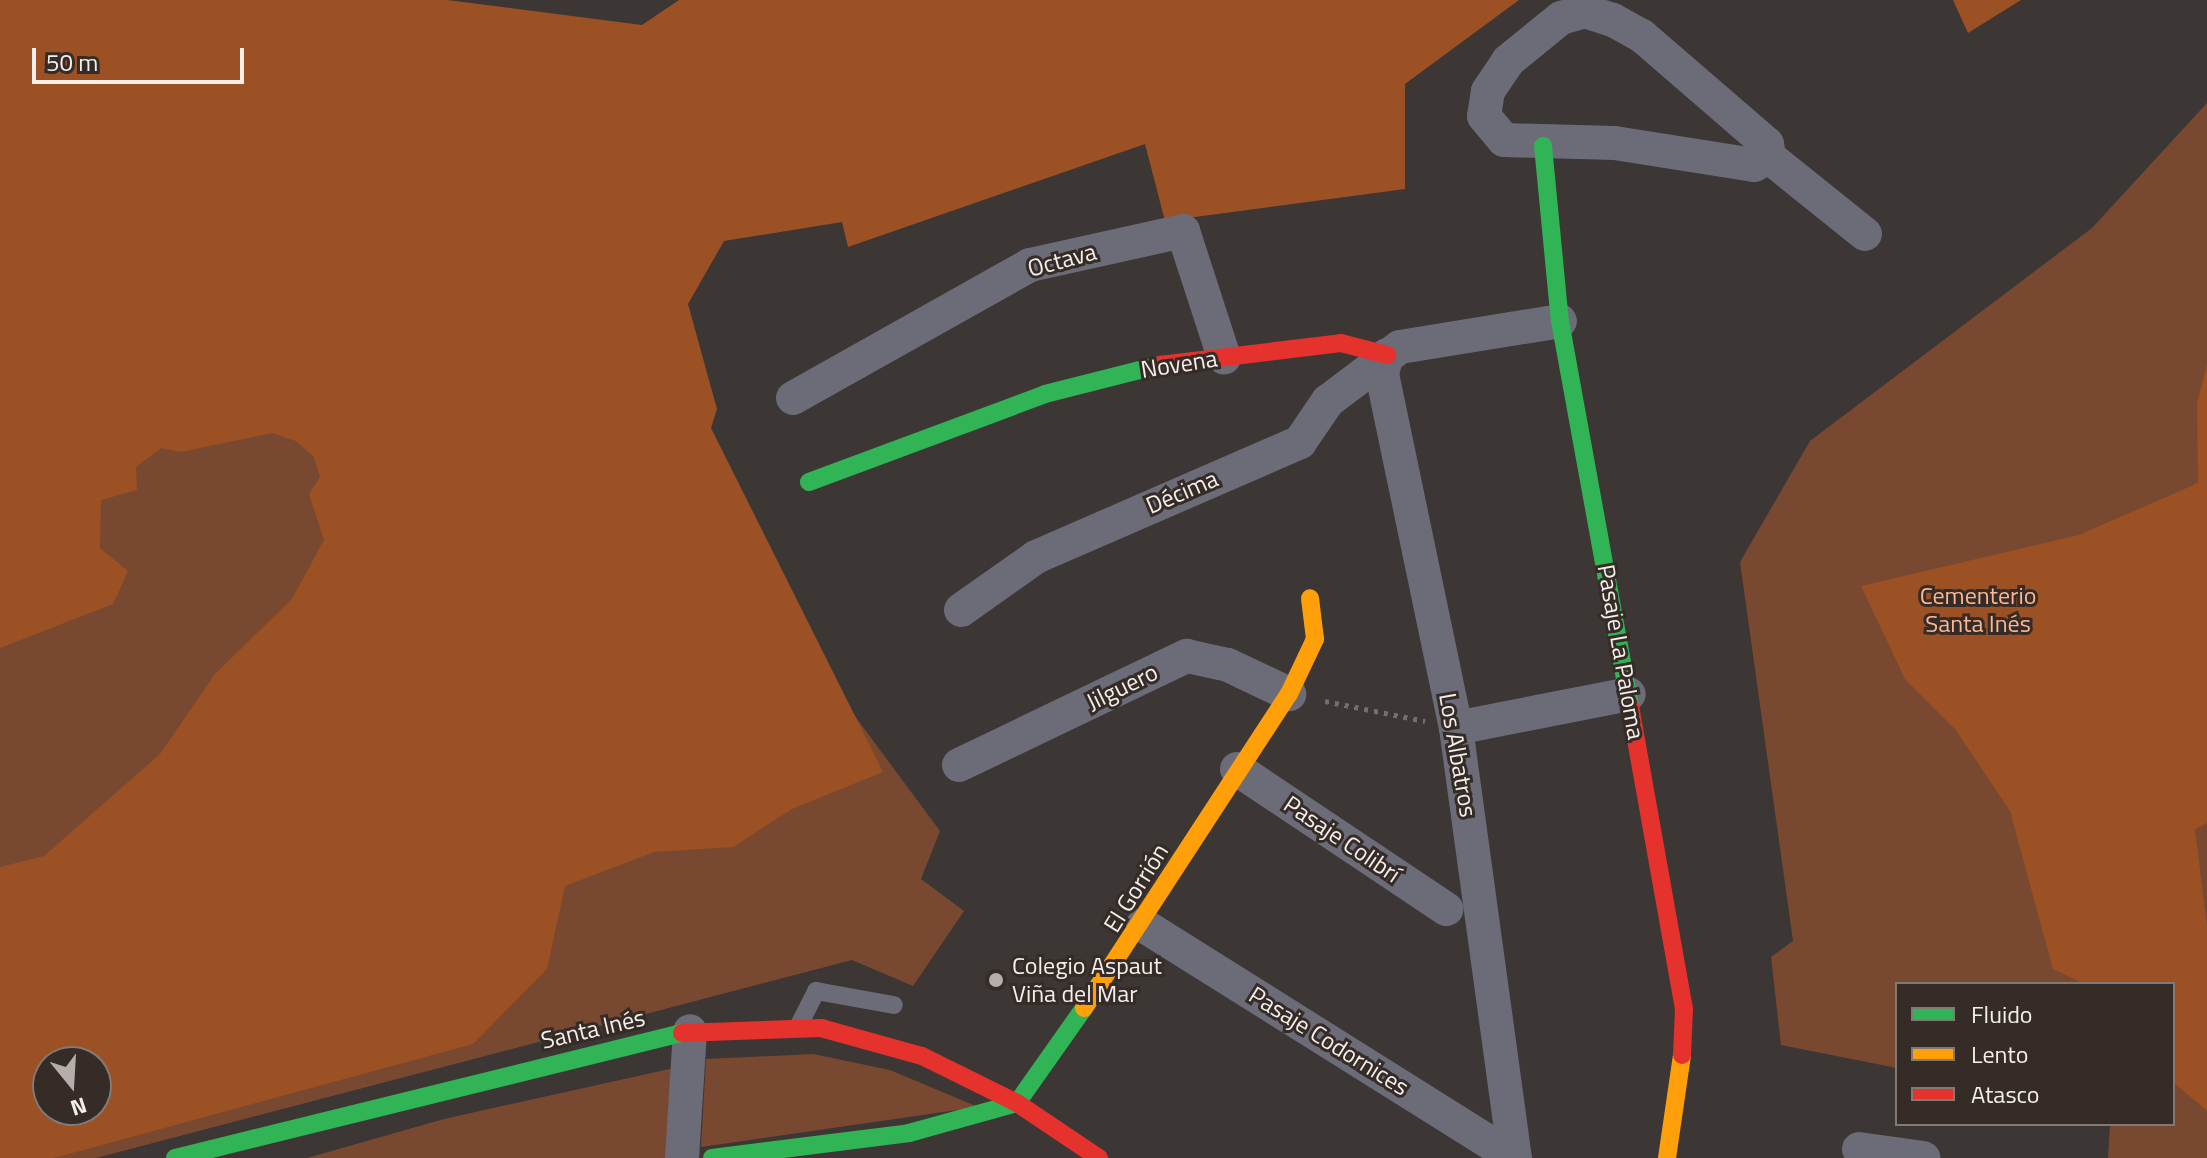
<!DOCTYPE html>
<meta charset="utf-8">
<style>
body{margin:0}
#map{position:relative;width:2207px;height:1158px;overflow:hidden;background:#3c3634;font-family:"Titillium Web",sans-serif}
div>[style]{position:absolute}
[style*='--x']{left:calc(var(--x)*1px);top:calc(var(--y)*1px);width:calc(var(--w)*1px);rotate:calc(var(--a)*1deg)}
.green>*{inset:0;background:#784930}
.forest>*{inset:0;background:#9b5124}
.path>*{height:5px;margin-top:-2.5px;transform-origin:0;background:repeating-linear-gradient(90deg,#706f74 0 4px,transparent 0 10px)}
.lane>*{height:18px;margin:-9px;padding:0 9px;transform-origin:9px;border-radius:9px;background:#6b6c77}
.street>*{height:34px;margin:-17px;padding:0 17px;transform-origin:17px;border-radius:17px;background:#6b6c77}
.fast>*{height:18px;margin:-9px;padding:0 9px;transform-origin:9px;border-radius:9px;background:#30b455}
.slow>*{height:18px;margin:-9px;padding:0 9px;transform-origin:9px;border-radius:9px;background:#ff9f0a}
.jam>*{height:18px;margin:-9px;padding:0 9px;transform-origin:9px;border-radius:9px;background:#e5322d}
.dots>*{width:22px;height:22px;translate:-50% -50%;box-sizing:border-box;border:4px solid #352b27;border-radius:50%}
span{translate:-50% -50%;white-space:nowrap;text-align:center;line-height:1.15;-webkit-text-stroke:6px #352b27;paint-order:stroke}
.street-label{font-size:24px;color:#f5eeeb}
.park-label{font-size:24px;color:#fcb792}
.poi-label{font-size:24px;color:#f5eeeb}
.left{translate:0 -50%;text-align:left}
.legend{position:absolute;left:1895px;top:982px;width:280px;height:144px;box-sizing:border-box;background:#352b27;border:2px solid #827975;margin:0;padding:10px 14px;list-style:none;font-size:24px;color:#f5eeeb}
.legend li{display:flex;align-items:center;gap:16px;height:40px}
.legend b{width:40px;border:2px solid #827975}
.north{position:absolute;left:32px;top:1046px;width:80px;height:80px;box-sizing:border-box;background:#352b27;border:2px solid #827975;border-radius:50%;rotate:162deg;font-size:22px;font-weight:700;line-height:32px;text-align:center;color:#f5eeeb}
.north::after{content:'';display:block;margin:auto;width:28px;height:36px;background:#b4aeab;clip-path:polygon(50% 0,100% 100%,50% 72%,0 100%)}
.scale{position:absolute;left:32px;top:48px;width:212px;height:36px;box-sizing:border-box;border:4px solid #f5eeeb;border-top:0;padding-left:10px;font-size:24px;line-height:28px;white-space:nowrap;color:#f5eeeb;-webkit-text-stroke:6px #352b27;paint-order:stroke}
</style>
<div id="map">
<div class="green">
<i style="clip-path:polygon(evenodd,0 0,826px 677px,940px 831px,921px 879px,964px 911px,913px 986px,852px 960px,96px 1158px,0 1158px,0 0,48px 1062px,96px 1062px,96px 1110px,48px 1110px,48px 1062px)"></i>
<i style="clip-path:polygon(2207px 103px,2207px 1158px,2108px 1158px,2110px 1124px,2173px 1124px,2173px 984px,1897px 984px,1897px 1068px,1781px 1045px,1771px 957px,1793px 941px,1740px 562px,1810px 441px,2092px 228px)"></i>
<i style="clip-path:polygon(813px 1054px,890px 1070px,978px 1107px,701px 1147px,706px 1059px)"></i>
<i style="clip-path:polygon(674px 1068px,667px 1158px,307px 1158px,444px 1119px)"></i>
</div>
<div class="forest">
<i style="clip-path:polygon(evenodd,0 0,447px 0,642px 25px,679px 0,1519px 0,1405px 84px,1405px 189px,1165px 221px,1145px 144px,848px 247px,842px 222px,724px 241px,688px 304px,717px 409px,711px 428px,883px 772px,792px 809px,733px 847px,654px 852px,565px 886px,547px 969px,473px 1044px,54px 1158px,0 1158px,0 867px,44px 856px,160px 754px,215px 674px,292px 599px,324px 540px,309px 494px,320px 477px,314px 457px,296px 441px,272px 433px,181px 452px,161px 448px,136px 467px,137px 490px,101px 500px,100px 548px,128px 571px,113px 604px,0 648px,0 0,48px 1062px,96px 1062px,96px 1110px,48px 1110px,48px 1062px)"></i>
<i style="clip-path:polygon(1953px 0,2021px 0,1968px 33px)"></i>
<i style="clip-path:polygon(2207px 365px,2207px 823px,2195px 829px,2207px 927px,2207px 1111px,2173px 1082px,2173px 984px,2084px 984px,2053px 969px,2010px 811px,1955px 729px,1905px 679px,1861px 586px,2079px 535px,2198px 483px,2197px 403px)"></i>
</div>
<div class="path">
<i style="--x:1325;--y:701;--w:102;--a:11.3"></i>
</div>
<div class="lane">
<i style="--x:799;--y:1025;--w:38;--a:-63"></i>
<i style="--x:816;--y:991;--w:79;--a:10.2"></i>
</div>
<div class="street">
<i style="--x:1769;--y:157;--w:17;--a:152"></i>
<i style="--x:1754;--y:165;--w:141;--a:-171"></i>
<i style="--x:1615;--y:143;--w:111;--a:-178.5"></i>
<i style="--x:1504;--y:140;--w:31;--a:-130"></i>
<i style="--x:1484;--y:116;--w:25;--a:-81"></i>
<i style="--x:1488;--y:91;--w:36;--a:-56"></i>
<i style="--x:1508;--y:61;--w:68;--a:-39.1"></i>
<i style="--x:1561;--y:18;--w:25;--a:-16"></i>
<i style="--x:1585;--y:11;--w:29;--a:18"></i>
<i style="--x:1613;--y:20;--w:33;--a:29"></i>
<i style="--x:1642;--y:36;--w:165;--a:40.8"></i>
<i style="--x:1767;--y:144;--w:13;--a:81"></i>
<i style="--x:1769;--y:157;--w:123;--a:38.7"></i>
<i style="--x:1387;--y:355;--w:20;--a:105"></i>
<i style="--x:1382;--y:374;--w:362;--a:78.2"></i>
<i style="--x:1456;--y:728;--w:434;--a:82.2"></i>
<i style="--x:793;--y:398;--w:272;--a:-29.3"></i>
<i style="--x:1030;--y:265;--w:157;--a:-12.5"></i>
<i style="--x:1183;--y:231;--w:133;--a:72"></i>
<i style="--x:961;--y:610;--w:92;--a:-35.2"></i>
<i style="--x:1036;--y:557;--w:288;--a:-23.5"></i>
<i style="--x:1300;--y:442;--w:50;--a:-55.7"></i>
<i style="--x:1328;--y:401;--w:90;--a:-36.9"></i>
<i style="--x:1400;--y:347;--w:162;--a:-9.2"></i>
<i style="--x:1456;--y:728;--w:176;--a:-11.1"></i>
<i style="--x:959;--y:765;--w:253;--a:-25.6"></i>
<i style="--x:1187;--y:656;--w:42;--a:12.4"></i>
<i style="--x:1228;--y:665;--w:68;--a:25.4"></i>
<i style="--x:1237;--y:769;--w:252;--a:33.8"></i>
<i style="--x:1143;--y:925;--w:439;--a:32.1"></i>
<i style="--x:1859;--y:1149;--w:65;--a:8"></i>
<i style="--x:682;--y:1158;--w:127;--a:-86.4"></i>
</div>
<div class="fast">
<i style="--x:1543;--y:146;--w:176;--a:84.5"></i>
<i style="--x:1560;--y:321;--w:391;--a:79.7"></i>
<i style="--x:809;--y:482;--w:252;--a:-20.4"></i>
<i style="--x:1045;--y:394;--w:119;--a:-14.2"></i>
<i style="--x:175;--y:1158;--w:522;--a:-13.85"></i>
<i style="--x:712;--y:1158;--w:199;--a:-7.2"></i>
<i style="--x:909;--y:1133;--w:112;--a:-15.5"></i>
<i style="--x:1017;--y:1103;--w:116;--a:-54.8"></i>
</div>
<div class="slow">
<i style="--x:1084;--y:1008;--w:375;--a:-56.9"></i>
<i style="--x:1289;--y:694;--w:61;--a:-64.7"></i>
<i style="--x:1315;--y:639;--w:41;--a:-97"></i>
<i style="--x:1667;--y:1158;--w:104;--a:-81.7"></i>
</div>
<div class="jam">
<i style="--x:1160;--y:365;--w:182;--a:-6.9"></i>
<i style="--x:1341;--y:343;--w:48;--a:14.6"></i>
<i style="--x:1630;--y:706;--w:307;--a:79.9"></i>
<i style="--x:1684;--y:1008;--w:47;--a:92.4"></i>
<i style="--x:682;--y:1033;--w:139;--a:-2.1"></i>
<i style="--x:821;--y:1028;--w:105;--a:15.5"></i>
<i style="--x:922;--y:1056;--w:106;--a:26.3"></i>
<i style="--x:1017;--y:1103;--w:99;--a:33.9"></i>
</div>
<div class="dots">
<i style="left:996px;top:980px;background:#b4aeab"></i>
</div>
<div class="street-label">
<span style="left:1062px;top:260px;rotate:-15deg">Octava</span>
<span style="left:1179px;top:364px;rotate:-9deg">Novena</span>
<span style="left:1182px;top:492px;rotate:-23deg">Décima</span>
<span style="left:1621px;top:652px;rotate:80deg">Pasaje La Paloma</span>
<span style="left:1122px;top:687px;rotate:-26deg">Jilguero</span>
<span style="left:1458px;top:755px;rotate:80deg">Los Albatros</span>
<span style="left:1342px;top:839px;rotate:34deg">Pasaje Colibrí</span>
<span style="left:1136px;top:888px;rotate:-58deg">El Gorrión</span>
<span style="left:593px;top:1029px;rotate:-13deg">Santa Inés</span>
<span style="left:1329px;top:1041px;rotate:32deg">Pasaje Codornices</span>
</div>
<div class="park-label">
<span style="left:1978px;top:610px">Cementerio<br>Santa Inés</span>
</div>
<div class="poi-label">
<span class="left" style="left:1012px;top:980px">Colegio Aspaut<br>Viña del Mar</span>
</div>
<ul class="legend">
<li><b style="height:10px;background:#30b455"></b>Fluido</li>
<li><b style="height:10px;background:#ff9f0a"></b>Lento</li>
<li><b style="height:10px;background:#e5322d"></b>Atasco</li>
</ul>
<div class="north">N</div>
<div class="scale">50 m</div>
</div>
